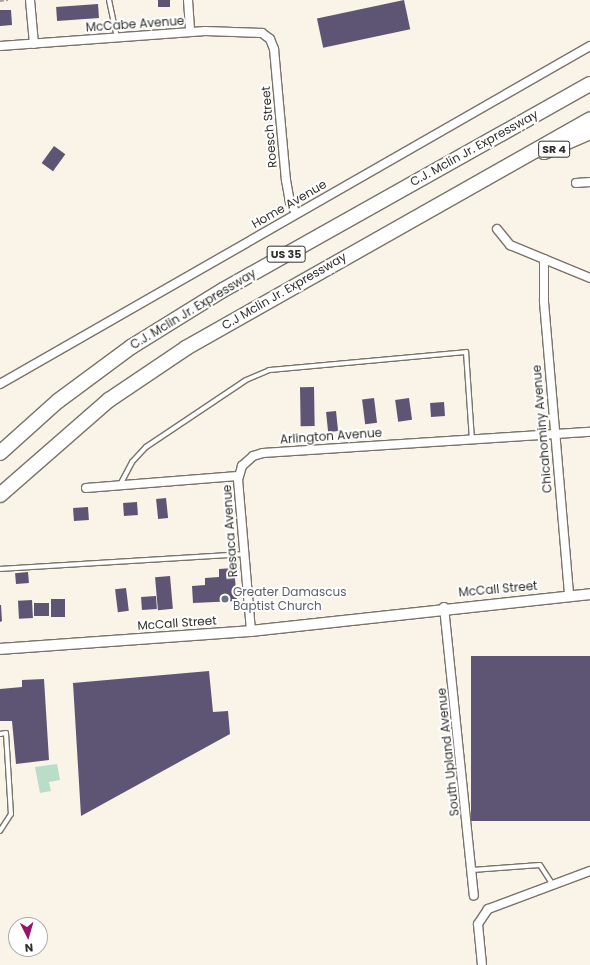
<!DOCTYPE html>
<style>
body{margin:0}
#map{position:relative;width:590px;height:965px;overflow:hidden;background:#f9f3e8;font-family:Poppins,sans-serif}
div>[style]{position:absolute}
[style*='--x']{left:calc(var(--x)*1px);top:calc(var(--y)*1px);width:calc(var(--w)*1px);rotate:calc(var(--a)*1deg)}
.green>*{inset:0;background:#b9ddc8}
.building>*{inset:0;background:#5e5574;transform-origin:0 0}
.path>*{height:2px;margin-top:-1px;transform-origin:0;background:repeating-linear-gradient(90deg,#a7a29a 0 4px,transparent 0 6px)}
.roads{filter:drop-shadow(1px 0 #79736a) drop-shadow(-1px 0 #79736a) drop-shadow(0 1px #79736a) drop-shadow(0 -1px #79736a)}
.service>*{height:4px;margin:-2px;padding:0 2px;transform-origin:2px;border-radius:2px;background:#fff}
.minor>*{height:8px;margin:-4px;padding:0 4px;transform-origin:4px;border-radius:4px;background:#fff}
.tertiary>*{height:10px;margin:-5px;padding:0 5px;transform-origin:5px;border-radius:5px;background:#fff}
.trunk>*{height:14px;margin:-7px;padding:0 7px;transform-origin:7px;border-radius:7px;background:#fff}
.dots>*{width:11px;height:11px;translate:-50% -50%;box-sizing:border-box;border:2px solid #fff;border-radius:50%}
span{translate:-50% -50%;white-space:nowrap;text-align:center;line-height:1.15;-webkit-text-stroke:4px #fff;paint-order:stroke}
.shield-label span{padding:1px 3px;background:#fff;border:1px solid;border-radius:3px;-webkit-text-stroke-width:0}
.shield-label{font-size:11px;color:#302e2a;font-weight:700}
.street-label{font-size:12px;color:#302e2a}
.worship-label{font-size:12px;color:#5b616d}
.left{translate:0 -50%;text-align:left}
.north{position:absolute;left:8px;top:917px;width:40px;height:40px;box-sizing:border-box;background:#fff;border:1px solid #acabaa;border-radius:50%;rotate:175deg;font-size:11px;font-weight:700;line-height:16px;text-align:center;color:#302e2a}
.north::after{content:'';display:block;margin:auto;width:14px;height:18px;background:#96146c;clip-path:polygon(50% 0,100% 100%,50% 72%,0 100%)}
</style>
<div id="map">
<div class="green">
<i style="clip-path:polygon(57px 764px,60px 780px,49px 782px,51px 791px,40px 793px,35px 767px)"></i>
</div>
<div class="building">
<i style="left:158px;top:0;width:12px;height:7px"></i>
<i style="left:404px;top:0;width:30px;height:89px;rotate:78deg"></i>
<i style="left:98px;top:4px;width:14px;height:42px;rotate:86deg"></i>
<i style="clip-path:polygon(0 10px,11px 10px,12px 25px,0 26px)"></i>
<i style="left:54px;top:146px;width:14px;height:21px;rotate:36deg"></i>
<i style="left:314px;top:387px;width:39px;height:14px;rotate:89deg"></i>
<i style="left:374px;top:398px;width:25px;height:12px;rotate:83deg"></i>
<i style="left:409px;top:398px;width:22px;height:14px;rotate:82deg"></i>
<i style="left:444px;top:402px;width:14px;height:14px;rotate:86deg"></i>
<i style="left:336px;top:411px;width:20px;height:10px;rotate:84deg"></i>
<i style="left:166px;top:498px;width:20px;height:10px;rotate:84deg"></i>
<i style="left:137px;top:502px;width:13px;height:14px;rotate:86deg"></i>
<i style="left:88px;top:507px;width:13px;height:15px;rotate:86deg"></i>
<i style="clip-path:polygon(234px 568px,237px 601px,193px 603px,192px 586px,205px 585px,205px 578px,219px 577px,219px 569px)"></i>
<i style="left:28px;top:572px;width:11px;height:13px;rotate:85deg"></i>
<i style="left:170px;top:576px;width:33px;height:15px;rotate:85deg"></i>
<i style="left:126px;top:588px;width:23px;height:11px;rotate:83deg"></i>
<i style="left:156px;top:596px;width:13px;height:15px;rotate:86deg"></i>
<i style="left:51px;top:599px;width:14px;height:18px"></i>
<i style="left:32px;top:600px;width:18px;height:14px;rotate:87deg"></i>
<i style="left:49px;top:603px;width:13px;height:15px;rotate:90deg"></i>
<i style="clip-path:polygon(0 605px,1px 605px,2px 621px,0 622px)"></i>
<i style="left:590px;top:656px;width:165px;height:119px;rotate:90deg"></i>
<i style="clip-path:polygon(209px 671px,213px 712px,228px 711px,230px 734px,81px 816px,73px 683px)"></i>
<i style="clip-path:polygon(44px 679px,49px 760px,16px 764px,12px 721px,0 721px,0 689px,22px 687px,22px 680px)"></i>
</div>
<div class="path">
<i style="--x:0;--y:1;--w:8;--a:-7"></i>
</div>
<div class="roads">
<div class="service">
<i style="--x:109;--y:0;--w:38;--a:78"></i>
<i style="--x:121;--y:483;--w:24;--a:-62"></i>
<i style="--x:132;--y:462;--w:21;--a:-47"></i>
<i style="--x:146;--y:447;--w:120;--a:-33.8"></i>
<i style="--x:246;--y:380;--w:25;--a:-23"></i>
<i style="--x:269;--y:370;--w:198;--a:-5.2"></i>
<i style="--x:466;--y:352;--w:87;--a:86.1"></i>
<i style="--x:0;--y:569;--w:244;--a:-3.5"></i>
<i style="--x:0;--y:734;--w:6;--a:-9"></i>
<i style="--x:6;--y:733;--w:81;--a:86.5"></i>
<i style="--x:11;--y:814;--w:20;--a:123"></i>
<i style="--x:472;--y:870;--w:68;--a:-4.2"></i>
<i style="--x:540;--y:865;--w:24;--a:57"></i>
</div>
<div class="minor">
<i style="--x:30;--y:0;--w:44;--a:84.8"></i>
<i style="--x:188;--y:0;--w:32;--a:86"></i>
<i style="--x:0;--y:46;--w:206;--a:-4.2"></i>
<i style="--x:205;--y:31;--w:57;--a:2"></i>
<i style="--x:262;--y:33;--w:10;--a:37"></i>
<i style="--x:270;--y:39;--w:11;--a:68"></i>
<i style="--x:274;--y:49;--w:132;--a:84.8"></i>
<i style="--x:286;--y:180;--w:22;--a:80"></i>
<i style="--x:290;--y:202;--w:13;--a:61"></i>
<i style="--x:576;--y:183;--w:14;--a:-4"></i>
<i style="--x:497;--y:229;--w:21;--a:51"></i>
<i style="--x:510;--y:245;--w:87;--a:22.4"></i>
<i style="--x:544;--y:259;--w:43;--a:90"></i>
<i style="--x:544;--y:302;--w:294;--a:85.1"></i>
<i style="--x:0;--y:384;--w:680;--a:-29.81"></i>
<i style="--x:86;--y:488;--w:152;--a:-4.5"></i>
<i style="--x:444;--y:607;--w:290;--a:84.1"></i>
<i style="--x:251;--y:631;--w:152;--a:-94.9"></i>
<i style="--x:238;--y:480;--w:15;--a:-74"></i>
<i style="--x:242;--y:466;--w:15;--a:-42"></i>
<i style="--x:253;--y:456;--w:10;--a:-17"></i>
<i style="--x:263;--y:453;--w:328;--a:-3.7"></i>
<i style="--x:482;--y:965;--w:41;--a:-95.6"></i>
<i style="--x:478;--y:924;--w:18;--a:-56"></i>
<i style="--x:488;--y:909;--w:109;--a:-20.4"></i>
</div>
<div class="tertiary">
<i style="--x:0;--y:649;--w:252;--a:-4.1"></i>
<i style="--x:251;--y:631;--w:341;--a:-6.2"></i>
</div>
<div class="trunk">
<i style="--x:544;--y:152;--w:50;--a:-23.5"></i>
<i style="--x:0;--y:453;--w:78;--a:-41.9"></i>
<i style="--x:58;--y:401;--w:91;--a:-36.5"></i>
<i style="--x:131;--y:347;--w:108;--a:-31.8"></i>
<i style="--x:223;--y:290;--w:421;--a:-29.3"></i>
<i style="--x:0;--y:495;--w:145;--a:-41.1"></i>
<i style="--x:109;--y:400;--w:93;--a:-34"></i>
<i style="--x:186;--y:348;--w:464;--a:-29.5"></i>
</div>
</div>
<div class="dots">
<i style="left:225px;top:599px;background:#6b7280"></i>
</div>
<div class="shield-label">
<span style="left:554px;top:149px">SR 4</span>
<span style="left:286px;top:254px">US 35</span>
</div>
<div class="street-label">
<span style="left:135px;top:24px;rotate:-4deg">McCabe Avenue</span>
<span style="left:269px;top:127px;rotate:-95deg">Roesch Street</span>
<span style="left:474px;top:148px;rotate:-29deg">C.J. Mclin Jr. Expressway</span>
<span style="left:289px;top:204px;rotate:-30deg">Home Avenue</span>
<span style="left:284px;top:291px;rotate:-30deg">C.J Mclin Jr. Expressway</span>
<span style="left:193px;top:309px;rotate:-31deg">C.J. Mclin Jr. Expressway</span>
<span style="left:542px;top:429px;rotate:-95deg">Chicahominy Avenue</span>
<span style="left:331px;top:436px;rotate:-4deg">Arlington Avenue</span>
<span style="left:230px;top:531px;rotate:-94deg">Resaca Avenue</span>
<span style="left:498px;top:589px;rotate:-5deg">McCall Street</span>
<span style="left:177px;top:623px;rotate:-4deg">McCall Street</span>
<span style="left:448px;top:752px;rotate:-96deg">South Upland Avenue</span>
</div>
<div class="worship-label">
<span class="left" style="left:233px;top:599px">Greater Damascus<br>Baptist Church</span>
</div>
<div class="north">N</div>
</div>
